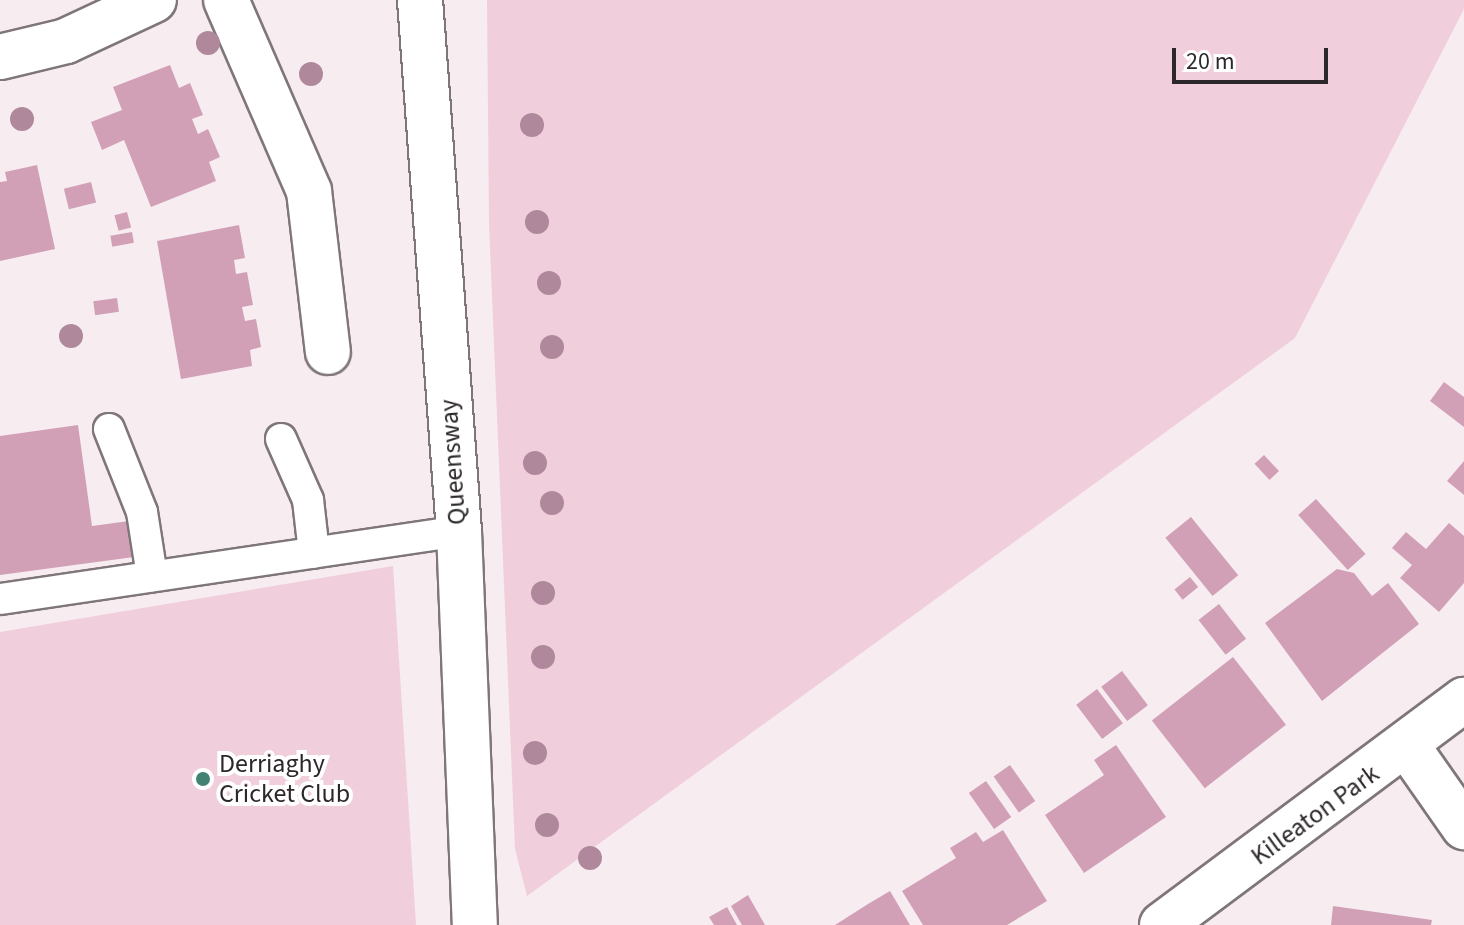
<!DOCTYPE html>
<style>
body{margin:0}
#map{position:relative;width:1464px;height:925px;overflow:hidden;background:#f7ecf0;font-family:"Source Sans 3",sans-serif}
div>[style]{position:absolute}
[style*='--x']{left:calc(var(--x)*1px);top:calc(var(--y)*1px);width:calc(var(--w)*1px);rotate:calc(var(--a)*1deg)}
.green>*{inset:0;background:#f1cedc}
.building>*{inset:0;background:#d2a0b6;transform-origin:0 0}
.roads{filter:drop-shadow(2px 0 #7f767a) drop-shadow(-2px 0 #7f767a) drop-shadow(0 2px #7f767a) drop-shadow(0 -2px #7f767a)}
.lane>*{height:30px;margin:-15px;padding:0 15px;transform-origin:15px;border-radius:15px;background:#fff}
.street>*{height:44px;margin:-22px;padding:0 22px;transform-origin:22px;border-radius:22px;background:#fff}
.primary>*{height:44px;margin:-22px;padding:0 22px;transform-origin:22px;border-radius:22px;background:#fff}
.trees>*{width:24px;height:24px;margin:-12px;border-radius:50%;background:#b0889b}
.dots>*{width:22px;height:22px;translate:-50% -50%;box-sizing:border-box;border:4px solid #fff;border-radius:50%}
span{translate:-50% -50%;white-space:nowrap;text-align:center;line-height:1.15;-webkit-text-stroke:8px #fff;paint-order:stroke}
.street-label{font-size:26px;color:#2c2829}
.poi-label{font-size:26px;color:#2c2829}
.left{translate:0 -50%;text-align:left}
.scale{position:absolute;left:1172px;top:48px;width:156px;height:36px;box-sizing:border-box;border:4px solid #2c2829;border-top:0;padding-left:10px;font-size:24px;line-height:28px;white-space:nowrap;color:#2c2829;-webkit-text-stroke:6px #fff;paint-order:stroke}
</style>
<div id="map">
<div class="green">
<i style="clip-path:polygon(487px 0,1464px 0,1464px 9px,1295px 338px,527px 896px,515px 849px,489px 224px)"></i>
<i style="clip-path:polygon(393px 566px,416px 925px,0 925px,0 632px)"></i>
</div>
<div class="building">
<i style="clip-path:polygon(170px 65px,179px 88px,190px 83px,203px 115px,192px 119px,198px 134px,208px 129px,220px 157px,209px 162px,216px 181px,151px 207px,124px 140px,102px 150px,91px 122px,122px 110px,113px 87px)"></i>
<i style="clip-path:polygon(37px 165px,55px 249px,0 261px,0 182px,7px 181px,5px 172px)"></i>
<i style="left:91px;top:182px;width:21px;height:28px;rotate:76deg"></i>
<i style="left:127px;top:212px;width:16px;height:13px;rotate:75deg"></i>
<i style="clip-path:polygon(239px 225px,245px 258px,234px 260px,236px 274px,247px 272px,253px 305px,242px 307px,245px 321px,256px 319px,261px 347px,250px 350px,252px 366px,181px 379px,157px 241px)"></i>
<i style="left:132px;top:232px;width:11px;height:22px;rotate:80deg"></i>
<i style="left:117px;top:298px;width:14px;height:24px;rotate:82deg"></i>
<i style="clip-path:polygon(1444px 382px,1464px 397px,1464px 427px,1430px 401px)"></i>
<i style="clip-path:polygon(78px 425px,92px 526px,129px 521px,134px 557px,0 575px,0 436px)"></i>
<i style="left:1264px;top:455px;width:22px;height:13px;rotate:47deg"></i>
<i style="clip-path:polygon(1464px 461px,1464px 495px,1447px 481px)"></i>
<i style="left:1316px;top:499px;width:74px;height:24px;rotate:48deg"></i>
<i style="left:1191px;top:517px;width:75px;height:33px;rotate:51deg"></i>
<i style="clip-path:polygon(1449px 523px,1464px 536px,1464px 583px,1439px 612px,1400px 578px,1412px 565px,1392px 548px,1406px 532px,1426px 549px)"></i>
<i style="clip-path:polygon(1337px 569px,1354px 573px,1372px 596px,1388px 583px,1419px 624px,1322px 701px,1265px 623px)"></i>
<i style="left:1190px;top:577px;width:13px;height:20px;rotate:51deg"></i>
<i style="left:1219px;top:604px;width:44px;height:26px;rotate:52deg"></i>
<i style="left:1233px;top:657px;width:86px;height:103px;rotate:52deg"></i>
<i style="left:1122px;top:671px;width:43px;height:26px;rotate:53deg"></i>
<i style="left:1097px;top:689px;width:43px;height:26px;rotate:53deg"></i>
<i style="clip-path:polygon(1116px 745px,1166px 817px,1084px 873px,1045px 815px,1104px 775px,1094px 760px)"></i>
<i style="left:1010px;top:765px;width:44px;height:20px;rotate:55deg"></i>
<i style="left:986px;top:781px;width:44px;height:21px;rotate:55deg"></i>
<i style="clip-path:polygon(1003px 830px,1047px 901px,1007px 925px,923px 925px,902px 891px,956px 858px,950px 848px,976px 832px,983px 842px)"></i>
<i style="clip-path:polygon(890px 891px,910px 925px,835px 925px,868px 904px)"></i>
<i style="clip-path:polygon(748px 895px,765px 925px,742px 925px,731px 906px)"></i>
<i style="clip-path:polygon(1333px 906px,1432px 920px,1431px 925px,1331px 925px)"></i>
<i style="clip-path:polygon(727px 907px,737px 925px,714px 925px,709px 917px)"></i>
</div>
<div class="roads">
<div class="lane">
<i style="--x:109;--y:429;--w:89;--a:68.3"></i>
<i style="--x:142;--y:512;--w:65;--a:81.1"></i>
<i style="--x:281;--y:439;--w:67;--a:66.1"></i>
<i style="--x:308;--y:500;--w:53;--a:83.5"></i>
<i style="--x:0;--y:599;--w:464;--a:-8.4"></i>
</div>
<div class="street">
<i style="--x:226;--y:0;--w:208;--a:66.5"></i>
<i style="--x:309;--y:191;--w:162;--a:83.3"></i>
<i style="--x:0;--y:57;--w:68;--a:-13.6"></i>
<i style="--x:66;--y:41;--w:97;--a:-25"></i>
<i style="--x:1408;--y:747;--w:98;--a:55"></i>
<i style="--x:1162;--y:925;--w:377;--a:-36.7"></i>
</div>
<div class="primary">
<i style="--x:420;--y:0;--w:532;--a:85.8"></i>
<i style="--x:459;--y:531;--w:394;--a:87.7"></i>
</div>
</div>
<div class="trees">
<i style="left:208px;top:43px"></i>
<i style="left:311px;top:74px"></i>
<i style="left:22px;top:119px"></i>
<i style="left:532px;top:125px"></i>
<i style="left:537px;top:222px"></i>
<i style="left:549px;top:283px"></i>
<i style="left:71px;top:336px"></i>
<i style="left:552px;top:347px"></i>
<i style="left:535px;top:463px"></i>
<i style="left:552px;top:503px"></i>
<i style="left:543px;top:593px"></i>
<i style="left:543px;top:657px"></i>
<i style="left:535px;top:753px"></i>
<i style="left:547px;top:825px"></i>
<i style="left:590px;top:858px"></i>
</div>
<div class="dots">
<i style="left:203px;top:779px;background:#418272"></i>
</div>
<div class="street-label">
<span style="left:453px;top:462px;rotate:-94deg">Queensway</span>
<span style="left:1315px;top:815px;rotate:-36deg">Killeaton Park</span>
</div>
<div class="poi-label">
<span class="left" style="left:219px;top:779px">Derriaghy<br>Cricket Club</span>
</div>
<div class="scale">20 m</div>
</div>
